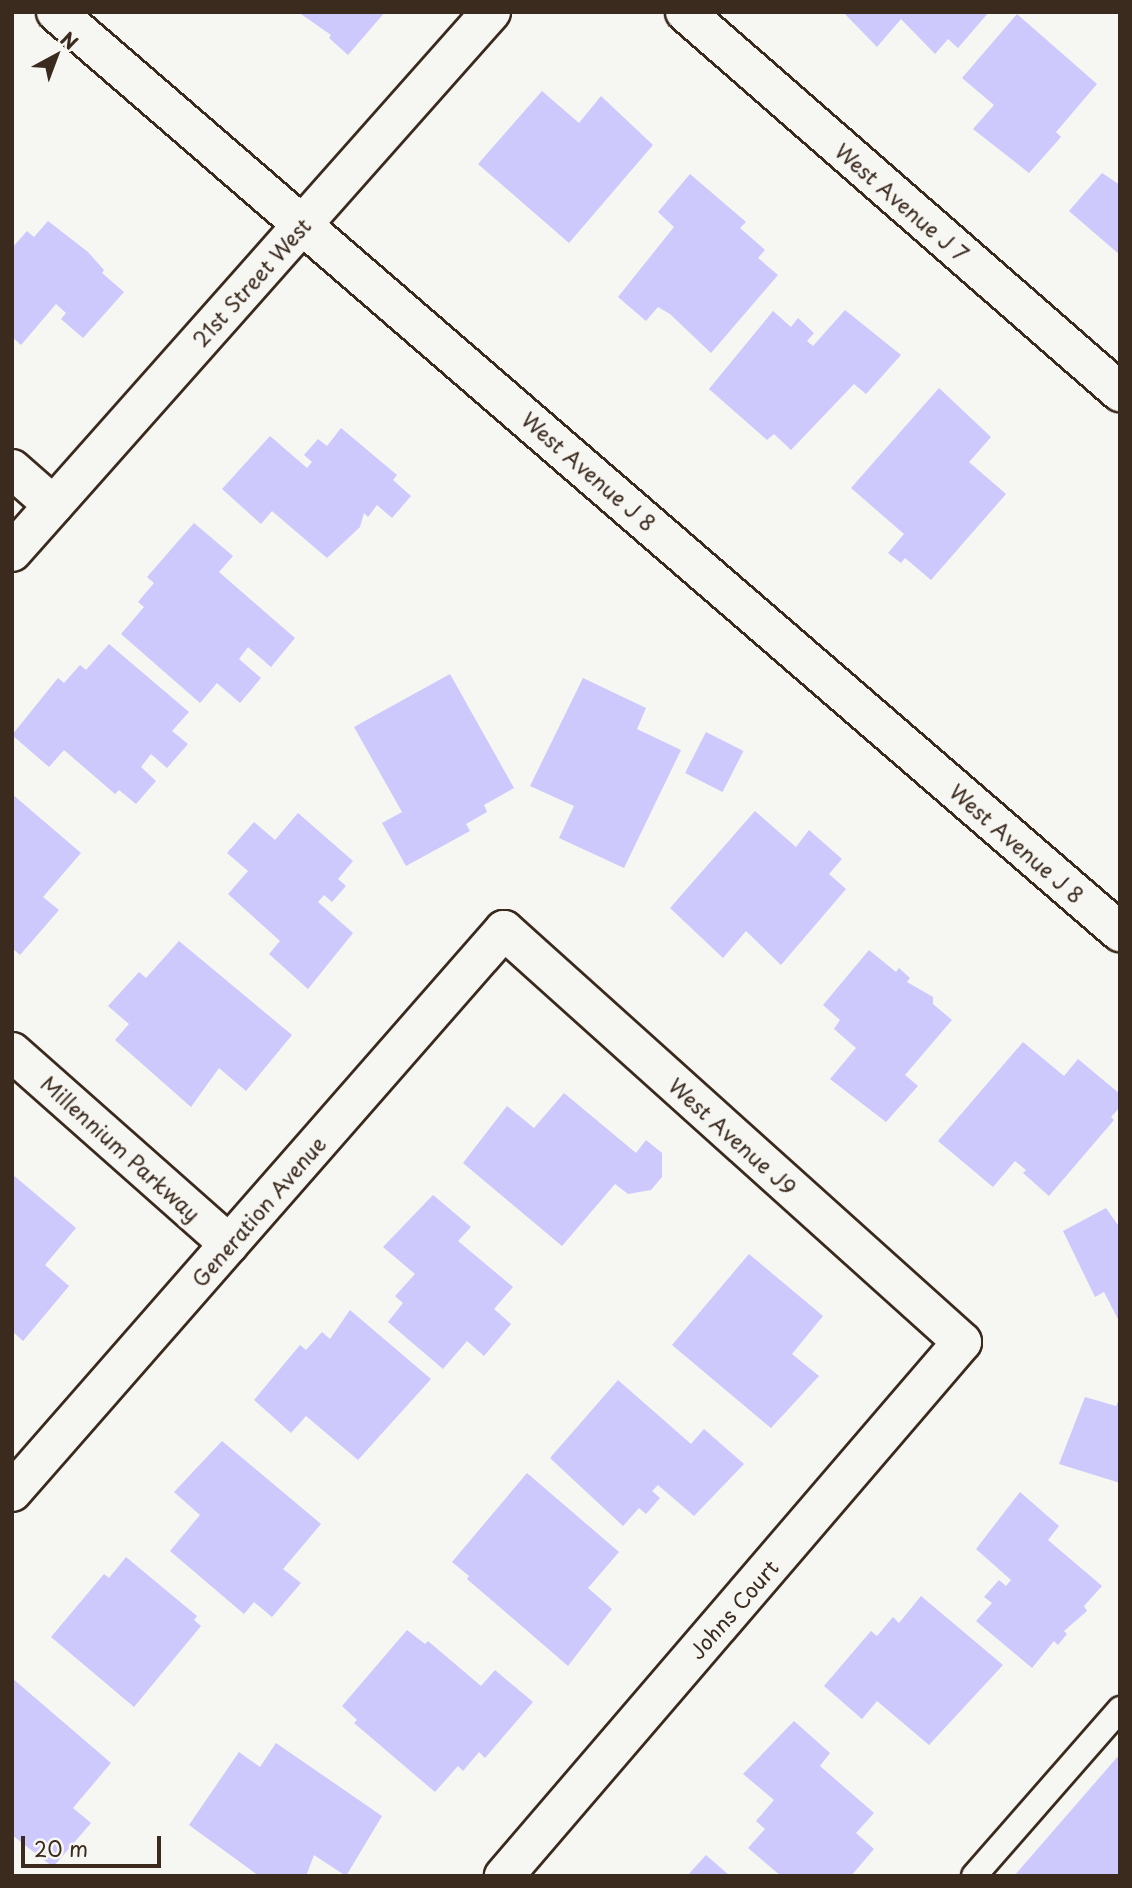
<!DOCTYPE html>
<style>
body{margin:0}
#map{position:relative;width:1132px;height:1888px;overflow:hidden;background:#f6f6f2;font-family:"Playpen Sans",sans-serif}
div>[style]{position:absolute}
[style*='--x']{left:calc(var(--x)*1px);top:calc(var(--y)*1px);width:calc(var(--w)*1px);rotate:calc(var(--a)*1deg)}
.building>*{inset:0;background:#cdc9fc;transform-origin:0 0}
.roads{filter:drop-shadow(2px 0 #3b2a1e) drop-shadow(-2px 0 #3b2a1e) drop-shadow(0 2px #3b2a1e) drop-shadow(0 -2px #3b2a1e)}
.service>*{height:24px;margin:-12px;padding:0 12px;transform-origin:12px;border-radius:12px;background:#f6f6f2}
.minor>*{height:38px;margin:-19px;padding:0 19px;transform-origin:19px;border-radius:19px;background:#f6f6f2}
.tertiary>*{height:38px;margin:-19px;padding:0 19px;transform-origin:19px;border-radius:19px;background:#f6f6f2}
span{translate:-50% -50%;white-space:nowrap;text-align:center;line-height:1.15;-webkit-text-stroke:7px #f6f6f2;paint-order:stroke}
.street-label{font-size:21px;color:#3b2a1e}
.frame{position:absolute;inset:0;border:14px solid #3b2a1e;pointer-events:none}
.north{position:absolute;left:21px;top:21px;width:70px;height:70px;-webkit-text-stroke:5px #f6f6f2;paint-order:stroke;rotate:41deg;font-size:19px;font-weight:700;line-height:28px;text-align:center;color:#3b2a1e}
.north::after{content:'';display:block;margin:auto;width:24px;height:32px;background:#3b2a1e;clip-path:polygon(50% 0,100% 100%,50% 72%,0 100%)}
.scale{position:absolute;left:21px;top:1836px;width:140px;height:32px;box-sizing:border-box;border:4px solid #3b2a1e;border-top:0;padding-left:9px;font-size:21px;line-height:24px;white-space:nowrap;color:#3b2a1e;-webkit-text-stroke:5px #f6f6f2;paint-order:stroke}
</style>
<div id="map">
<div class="building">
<i style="clip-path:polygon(298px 12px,385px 12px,348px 55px,329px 38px,331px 35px)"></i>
<i style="clip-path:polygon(843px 12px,989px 12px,958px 48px,948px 39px,935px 54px,901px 19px,877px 47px)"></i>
<i style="clip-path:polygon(1017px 14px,1097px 84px,1056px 132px,1061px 137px,1029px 173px,973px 129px,994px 105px,962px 78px)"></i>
<i style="clip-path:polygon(542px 91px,579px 123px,601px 96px,653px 145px,569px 243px,478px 164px)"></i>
<i style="clip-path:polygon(1102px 173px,1120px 185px,1120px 255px,1069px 211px)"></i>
<i style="clip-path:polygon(690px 174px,746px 222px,740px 228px,765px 250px,758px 258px,778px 275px,711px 353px,670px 314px,658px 307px,646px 321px,618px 297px,674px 227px,658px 212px)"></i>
<i style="clip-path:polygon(48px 221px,88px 252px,104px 270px,102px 273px,124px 292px,83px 338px,61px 319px,66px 313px,56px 304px,21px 345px,12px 337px,12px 248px,27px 231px,34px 237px)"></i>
<i style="clip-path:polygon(845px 310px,901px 355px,866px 394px,854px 384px,791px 450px,774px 434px,767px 440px,709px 389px,773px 311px,791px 327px,798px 318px,814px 333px,807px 341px,813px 346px)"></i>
<i style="clip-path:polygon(939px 388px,991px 437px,969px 462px,1006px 494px,931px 580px,905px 558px,901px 563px,888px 553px,904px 534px,851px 488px)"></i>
<i style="clip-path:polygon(341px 428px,397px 475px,393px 480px,411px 496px,392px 518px,377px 505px,368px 517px,364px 513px,360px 527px,327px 558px,272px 511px,261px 524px,222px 489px,270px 436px,307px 468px,312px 462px,304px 455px,318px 439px,327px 446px)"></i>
<i style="clip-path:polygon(194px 523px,233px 556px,219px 572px,295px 638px,271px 667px,248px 647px,239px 659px,261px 678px,240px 703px,217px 683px,200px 703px,121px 634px,144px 607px,138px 602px,154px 583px,147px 577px)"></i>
<i style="clip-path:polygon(109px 644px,189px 712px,172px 731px,188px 744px,167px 768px,151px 754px,141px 767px,156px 781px,136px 804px,119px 790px,115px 794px,64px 750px,49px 767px,12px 735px,58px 678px,64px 683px,80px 665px,86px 670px)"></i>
<i style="clip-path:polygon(450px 674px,514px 788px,484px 805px,487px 812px,466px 824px,470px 831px,406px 866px,382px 823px,402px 812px,354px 727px)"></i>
<i style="clip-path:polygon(583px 678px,646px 708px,637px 729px,681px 750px,624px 868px,559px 838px,574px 806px,530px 786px)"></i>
<i style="left:706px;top:732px;width:42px;height:46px;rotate:27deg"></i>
<i style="clip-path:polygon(12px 794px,81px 853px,43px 897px,59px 910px,20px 955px,12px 948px)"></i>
<i style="clip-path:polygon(755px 811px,796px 847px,809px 830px,842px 859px,829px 874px,846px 889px,781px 965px,746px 931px,723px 958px,670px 908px)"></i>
<i style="clip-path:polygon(298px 813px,353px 861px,338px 879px,346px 886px,332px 902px,324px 895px,318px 902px,353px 933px,308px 989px,269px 954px,280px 941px,228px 894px,248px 871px,227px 853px,254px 822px,275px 840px)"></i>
<i style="clip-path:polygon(179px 941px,292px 1035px,246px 1091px,219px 1068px,191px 1107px,115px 1040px,129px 1024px,108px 1006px,139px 972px,146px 978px)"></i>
<i style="clip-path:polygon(869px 950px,896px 972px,899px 968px,910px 978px,907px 982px,933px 997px,933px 1004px,952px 1020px,905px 1075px,918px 1086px,886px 1122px,830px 1079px,856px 1048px,834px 1029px,840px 1020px,823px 1005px)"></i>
<i style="clip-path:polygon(1023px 1042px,1064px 1076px,1078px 1059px,1120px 1094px,1120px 1107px,1111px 1117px,1114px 1120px,1049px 1196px,1023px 1173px,1026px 1170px,1015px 1161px,993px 1187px,938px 1141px)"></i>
<i style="clip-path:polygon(564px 1093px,636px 1153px,646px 1140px,662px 1153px,662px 1177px,651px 1190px,628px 1194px,615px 1184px,562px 1246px,463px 1163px,507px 1106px,534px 1128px)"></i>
<i style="clip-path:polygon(12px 1174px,76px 1228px,45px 1265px,69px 1286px,23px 1341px,12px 1331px)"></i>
<i style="clip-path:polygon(433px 1195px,471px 1227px,458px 1241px,513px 1287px,494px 1309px,511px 1324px,484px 1356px,467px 1341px,443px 1369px,388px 1322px,403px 1303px,395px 1296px,415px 1274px,383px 1247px)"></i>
<i style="clip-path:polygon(1106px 1208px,1120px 1228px,1120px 1323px,1104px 1292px,1095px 1297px,1063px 1231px)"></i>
<i style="clip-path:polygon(749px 1254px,823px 1316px,792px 1354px,819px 1376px,771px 1428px,672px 1345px)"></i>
<i style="clip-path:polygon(350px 1310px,431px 1379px,358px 1460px,306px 1416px,291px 1433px,254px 1400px,300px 1345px,306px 1350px,322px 1332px,330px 1339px)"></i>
<i style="clip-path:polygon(618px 1380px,691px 1444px,704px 1429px,744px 1464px,694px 1516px,658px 1485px,652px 1491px,660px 1498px,646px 1514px,639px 1508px,623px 1526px,550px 1458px)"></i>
<i style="clip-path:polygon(1085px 1397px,1116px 1406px,1120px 1397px,1120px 1483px,1059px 1464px)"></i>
<i style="clip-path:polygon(222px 1441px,321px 1524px,283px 1569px,301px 1583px,272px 1617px,254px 1602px,244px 1614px,170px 1551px,200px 1515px,174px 1492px)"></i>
<i style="clip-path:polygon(527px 1473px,619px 1552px,588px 1588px,612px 1609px,568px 1666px,467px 1579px,469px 1576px,452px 1562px)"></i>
<i style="clip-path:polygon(1020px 1492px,1059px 1526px,1048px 1540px,1102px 1586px,1084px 1606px,1087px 1611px,1064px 1631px,1067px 1634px,1058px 1645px,1054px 1641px,1032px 1668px,976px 1621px,992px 1603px,984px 1597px,999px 1580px,1006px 1586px,1011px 1580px,976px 1549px)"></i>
<i style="clip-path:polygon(126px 1557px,197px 1616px,194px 1620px,201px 1626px,134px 1707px,51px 1637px,104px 1574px,109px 1578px)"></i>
<i style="clip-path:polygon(921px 1596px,1003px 1665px,929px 1745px,877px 1701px,862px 1719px,824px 1686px,871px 1631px,877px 1636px,893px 1617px,899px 1623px)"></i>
<i style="clip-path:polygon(407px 1630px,425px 1644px,428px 1641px,481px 1686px,495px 1670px,533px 1702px,485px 1758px,479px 1752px,463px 1771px,458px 1766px,435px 1792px,354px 1723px,357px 1720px,342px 1706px)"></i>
<i style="clip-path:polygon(12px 1678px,111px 1763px,73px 1808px,91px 1823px,53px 1867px,12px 1835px)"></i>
<i style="clip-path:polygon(794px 1721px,830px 1753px,820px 1766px,874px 1813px,856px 1833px,874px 1849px,851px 1876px,781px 1876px,748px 1848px,765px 1829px,756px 1821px,774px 1800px,743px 1774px)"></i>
<i style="clip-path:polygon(276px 1743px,382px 1816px,346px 1876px,314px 1855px,306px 1876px,259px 1876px,189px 1825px,239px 1752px,260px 1767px)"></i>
<i style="clip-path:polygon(1120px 1754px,1120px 1876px,1014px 1876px)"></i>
<i style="clip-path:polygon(706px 1855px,730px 1876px,687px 1876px)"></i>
</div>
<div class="roads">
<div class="service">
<i style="--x:974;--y:1876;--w:222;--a:-48.8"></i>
</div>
<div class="minor">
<i style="--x:685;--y:12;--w:578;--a:41.14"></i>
<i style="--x:12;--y:469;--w:55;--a:41.3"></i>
<i style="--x:12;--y:552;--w:722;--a:-48.43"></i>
<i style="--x:12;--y:1052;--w:290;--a:41.5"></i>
<i style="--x:12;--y:1492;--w:747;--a:-48.8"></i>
<i style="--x:504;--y:930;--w:616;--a:41.97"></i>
<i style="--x:962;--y:1342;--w:704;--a:130.62"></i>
</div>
<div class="tertiary">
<i style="--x:56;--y:12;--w:1407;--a:40.85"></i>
</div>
</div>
<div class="street-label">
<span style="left:902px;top:202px;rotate:41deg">West Avenue J 7</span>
<span style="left:251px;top:282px;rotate:-48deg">21st Street West</span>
<span style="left:589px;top:471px;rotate:41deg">West Avenue J 8</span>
<span style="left:1017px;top:843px;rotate:41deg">West Avenue J 8</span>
<span style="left:733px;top:1136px;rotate:42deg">West Avenue J9</span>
<span style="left:121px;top:1148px;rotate:42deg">Millennium Parkway</span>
<span style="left:258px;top:1211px;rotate:-49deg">Generation Avenue</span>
<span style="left:733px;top:1609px;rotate:-49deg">Johns Court</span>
</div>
<div class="frame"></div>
<div class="north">N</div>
<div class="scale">20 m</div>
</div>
